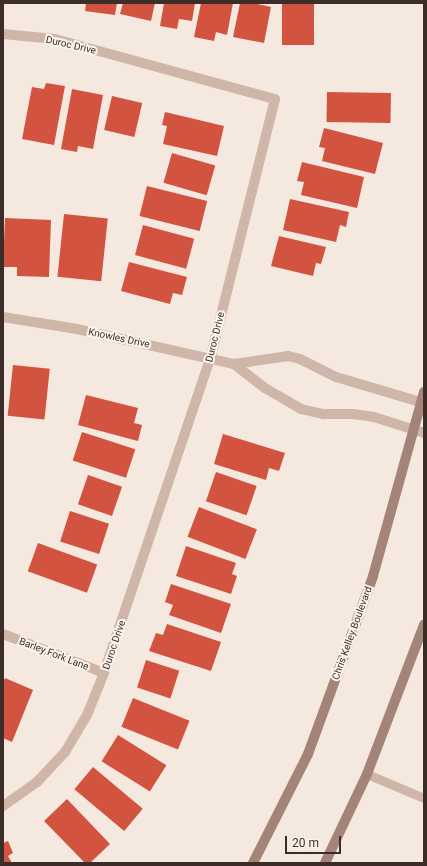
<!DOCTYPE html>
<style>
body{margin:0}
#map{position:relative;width:427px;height:866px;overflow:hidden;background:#f5e8de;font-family:Roboto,sans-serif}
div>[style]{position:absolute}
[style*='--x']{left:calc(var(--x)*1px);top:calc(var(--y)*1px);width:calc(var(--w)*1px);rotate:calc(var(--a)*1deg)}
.building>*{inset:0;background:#d25440;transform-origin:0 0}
.service>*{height:9px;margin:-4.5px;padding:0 4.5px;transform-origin:4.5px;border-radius:4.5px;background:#cfb6a8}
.minor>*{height:10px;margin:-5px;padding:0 5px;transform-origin:5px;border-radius:5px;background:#cfb6a8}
.secondary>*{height:10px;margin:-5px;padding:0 5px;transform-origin:5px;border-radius:5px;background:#a48479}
span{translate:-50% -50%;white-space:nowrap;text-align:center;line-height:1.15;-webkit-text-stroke:4px #fcf3ec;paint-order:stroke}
.street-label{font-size:10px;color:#3c2d29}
.frame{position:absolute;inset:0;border:4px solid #3c2d29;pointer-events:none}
.scale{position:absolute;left:285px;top:836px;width:56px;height:18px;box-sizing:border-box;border:2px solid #3c2d29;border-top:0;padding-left:5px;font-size:12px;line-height:14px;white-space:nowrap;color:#3c2d29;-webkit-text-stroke:3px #fcf3ec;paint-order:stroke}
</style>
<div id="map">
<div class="building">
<i style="clip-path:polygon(86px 3px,117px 3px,115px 15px,85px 11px)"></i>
<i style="clip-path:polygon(123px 3px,155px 3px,151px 21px,120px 14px)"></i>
<i style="clip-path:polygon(164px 3px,195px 3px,192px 21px,179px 19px,177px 29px,160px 26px)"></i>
<i style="clip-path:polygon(201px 3px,233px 3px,227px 35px,216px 32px,214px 41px,194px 37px)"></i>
<i style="clip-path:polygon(240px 3px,253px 3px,271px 7px,264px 43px,233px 37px)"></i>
<i style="left:282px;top:3px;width:32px;height:42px"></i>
<i style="clip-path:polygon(46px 83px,65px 86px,54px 145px,22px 139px,32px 87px,44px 89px)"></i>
<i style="clip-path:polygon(72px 89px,103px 95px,93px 149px,78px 146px,77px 152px,61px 149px)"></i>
<i style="left:327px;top:92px;width:64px;height:30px;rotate:1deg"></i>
<i style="left:112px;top:96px;width:31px;height:35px;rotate:13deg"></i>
<i style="clip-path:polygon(165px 112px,224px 126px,217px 156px,163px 144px,167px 126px,162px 125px)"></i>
<i style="clip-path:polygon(324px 128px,383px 143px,375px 174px,322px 161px,325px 148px,319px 147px)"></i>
<i style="left:172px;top:153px;width:45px;height:31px;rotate:16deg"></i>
<i style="clip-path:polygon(302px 162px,364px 177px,357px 208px,301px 195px,304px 182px,297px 181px)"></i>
<i style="left:147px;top:186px;width:62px;height:31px;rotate:14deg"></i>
<i style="clip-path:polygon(290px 199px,349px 212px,346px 227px,340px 225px,336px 242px,283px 230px)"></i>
<i style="left:64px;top:214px;width:44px;height:63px;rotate:6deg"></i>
<i style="clip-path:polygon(5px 218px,51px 220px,49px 277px,17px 276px,17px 267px,3px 267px)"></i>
<i style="left:143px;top:225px;width:53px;height:31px;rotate:15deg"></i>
<i style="clip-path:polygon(279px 236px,326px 247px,321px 264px,316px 263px,313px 276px,271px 266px)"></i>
<i style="clip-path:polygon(129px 262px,187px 277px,182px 295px,173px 293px,170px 304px,121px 291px)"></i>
<i style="left:13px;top:365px;width:37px;height:51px;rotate:6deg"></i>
<i style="clip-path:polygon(86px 395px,138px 408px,134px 423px,142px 425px,138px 441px,78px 425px)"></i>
<i style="left:82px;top:432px;width:56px;height:30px;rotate:18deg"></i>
<i style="clip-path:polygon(223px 434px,285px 453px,279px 471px,269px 468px,266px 480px,214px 464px)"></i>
<i style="left:216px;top:472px;width:43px;height:31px;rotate:19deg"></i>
<i style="left:88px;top:475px;width:36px;height:31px;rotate:19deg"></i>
<i style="left:199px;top:507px;width:62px;height:32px;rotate:21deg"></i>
<i style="left:70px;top:511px;width:41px;height:32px;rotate:18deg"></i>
<i style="left:38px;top:543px;width:63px;height:30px;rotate:20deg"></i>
<i style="clip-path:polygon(186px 546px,236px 563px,232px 574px,237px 576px,231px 594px,176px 576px)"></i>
<i style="clip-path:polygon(171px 584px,231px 604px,221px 633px,169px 615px,173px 605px,165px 602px)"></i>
<i style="clip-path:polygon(167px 624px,221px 642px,211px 671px,149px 651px,156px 633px,163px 635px)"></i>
<i style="left:146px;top:660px;width:35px;height:29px;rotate:18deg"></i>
<i style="clip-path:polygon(5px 678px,33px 690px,12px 742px,3px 738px,3px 683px)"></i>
<i style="left:133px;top:698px;width:61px;height:31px;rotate:22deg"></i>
<i style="left:118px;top:735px;width:57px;height:31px;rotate:32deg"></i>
<i style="left:93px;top:767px;width:65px;height:29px;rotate:40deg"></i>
<i style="clip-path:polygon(67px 799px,110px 844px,90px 863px,85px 863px,44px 821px)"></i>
<i style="clip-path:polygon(8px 841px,13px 853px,8px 856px,12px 863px,3px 863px,3px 843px)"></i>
</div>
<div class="service">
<i style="--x:367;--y:774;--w:62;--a:22.8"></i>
</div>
<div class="minor">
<i style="--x:3;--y:34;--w:52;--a:5.5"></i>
<i style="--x:55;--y:39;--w:228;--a:15.3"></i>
<i style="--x:275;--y:99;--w:268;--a:104"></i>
<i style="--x:210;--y:359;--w:331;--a:108.7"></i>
<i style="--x:104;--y:673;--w:45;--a:112"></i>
<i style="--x:87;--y:715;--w:43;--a:120.7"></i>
<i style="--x:65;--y:752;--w:41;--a:133"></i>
<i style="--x:37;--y:782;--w:42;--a:144.8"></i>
<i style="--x:3;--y:317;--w:75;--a:9.2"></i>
<i style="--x:77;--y:329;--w:161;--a:12.6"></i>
<i style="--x:234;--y:364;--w:55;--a:-8.4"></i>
<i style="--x:288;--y:356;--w:12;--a:14"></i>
<i style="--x:300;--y:359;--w:40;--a:26.6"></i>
<i style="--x:336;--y:377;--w:92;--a:16.5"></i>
<i style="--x:234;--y:364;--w:39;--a:38"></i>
<i style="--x:265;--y:388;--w:42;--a:30.3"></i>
<i style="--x:301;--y:409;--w:23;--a:13"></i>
<i style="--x:323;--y:414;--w:30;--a:0"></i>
<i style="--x:353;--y:414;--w:21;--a:8"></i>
<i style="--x:374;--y:417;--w:52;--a:17.7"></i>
<i style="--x:3;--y:634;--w:108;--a:21.1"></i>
</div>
<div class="secondary">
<i style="--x:253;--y:863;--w:122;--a:-63.2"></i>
<i style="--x:308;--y:754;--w:189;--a:-69.9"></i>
<i style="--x:373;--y:576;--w:191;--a:-74.5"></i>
<i style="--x:325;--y:863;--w:98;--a:-64.7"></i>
<i style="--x:367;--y:774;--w:160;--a:-69.1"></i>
</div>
<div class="street-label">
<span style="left:71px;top:45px;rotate:13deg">Duroc Drive</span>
<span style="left:215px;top:337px;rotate:-76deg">Duroc Drive</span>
<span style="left:119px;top:338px;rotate:12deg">Knowles Drive</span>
<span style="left:352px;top:633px;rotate:-70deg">Chris Kelley Boulevard</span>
<span style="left:114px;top:645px;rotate:-71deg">Duroc Drive</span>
<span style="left:54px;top:654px;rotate:21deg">Barley Fork Lane</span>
</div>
<div class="frame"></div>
<div class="scale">20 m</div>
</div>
